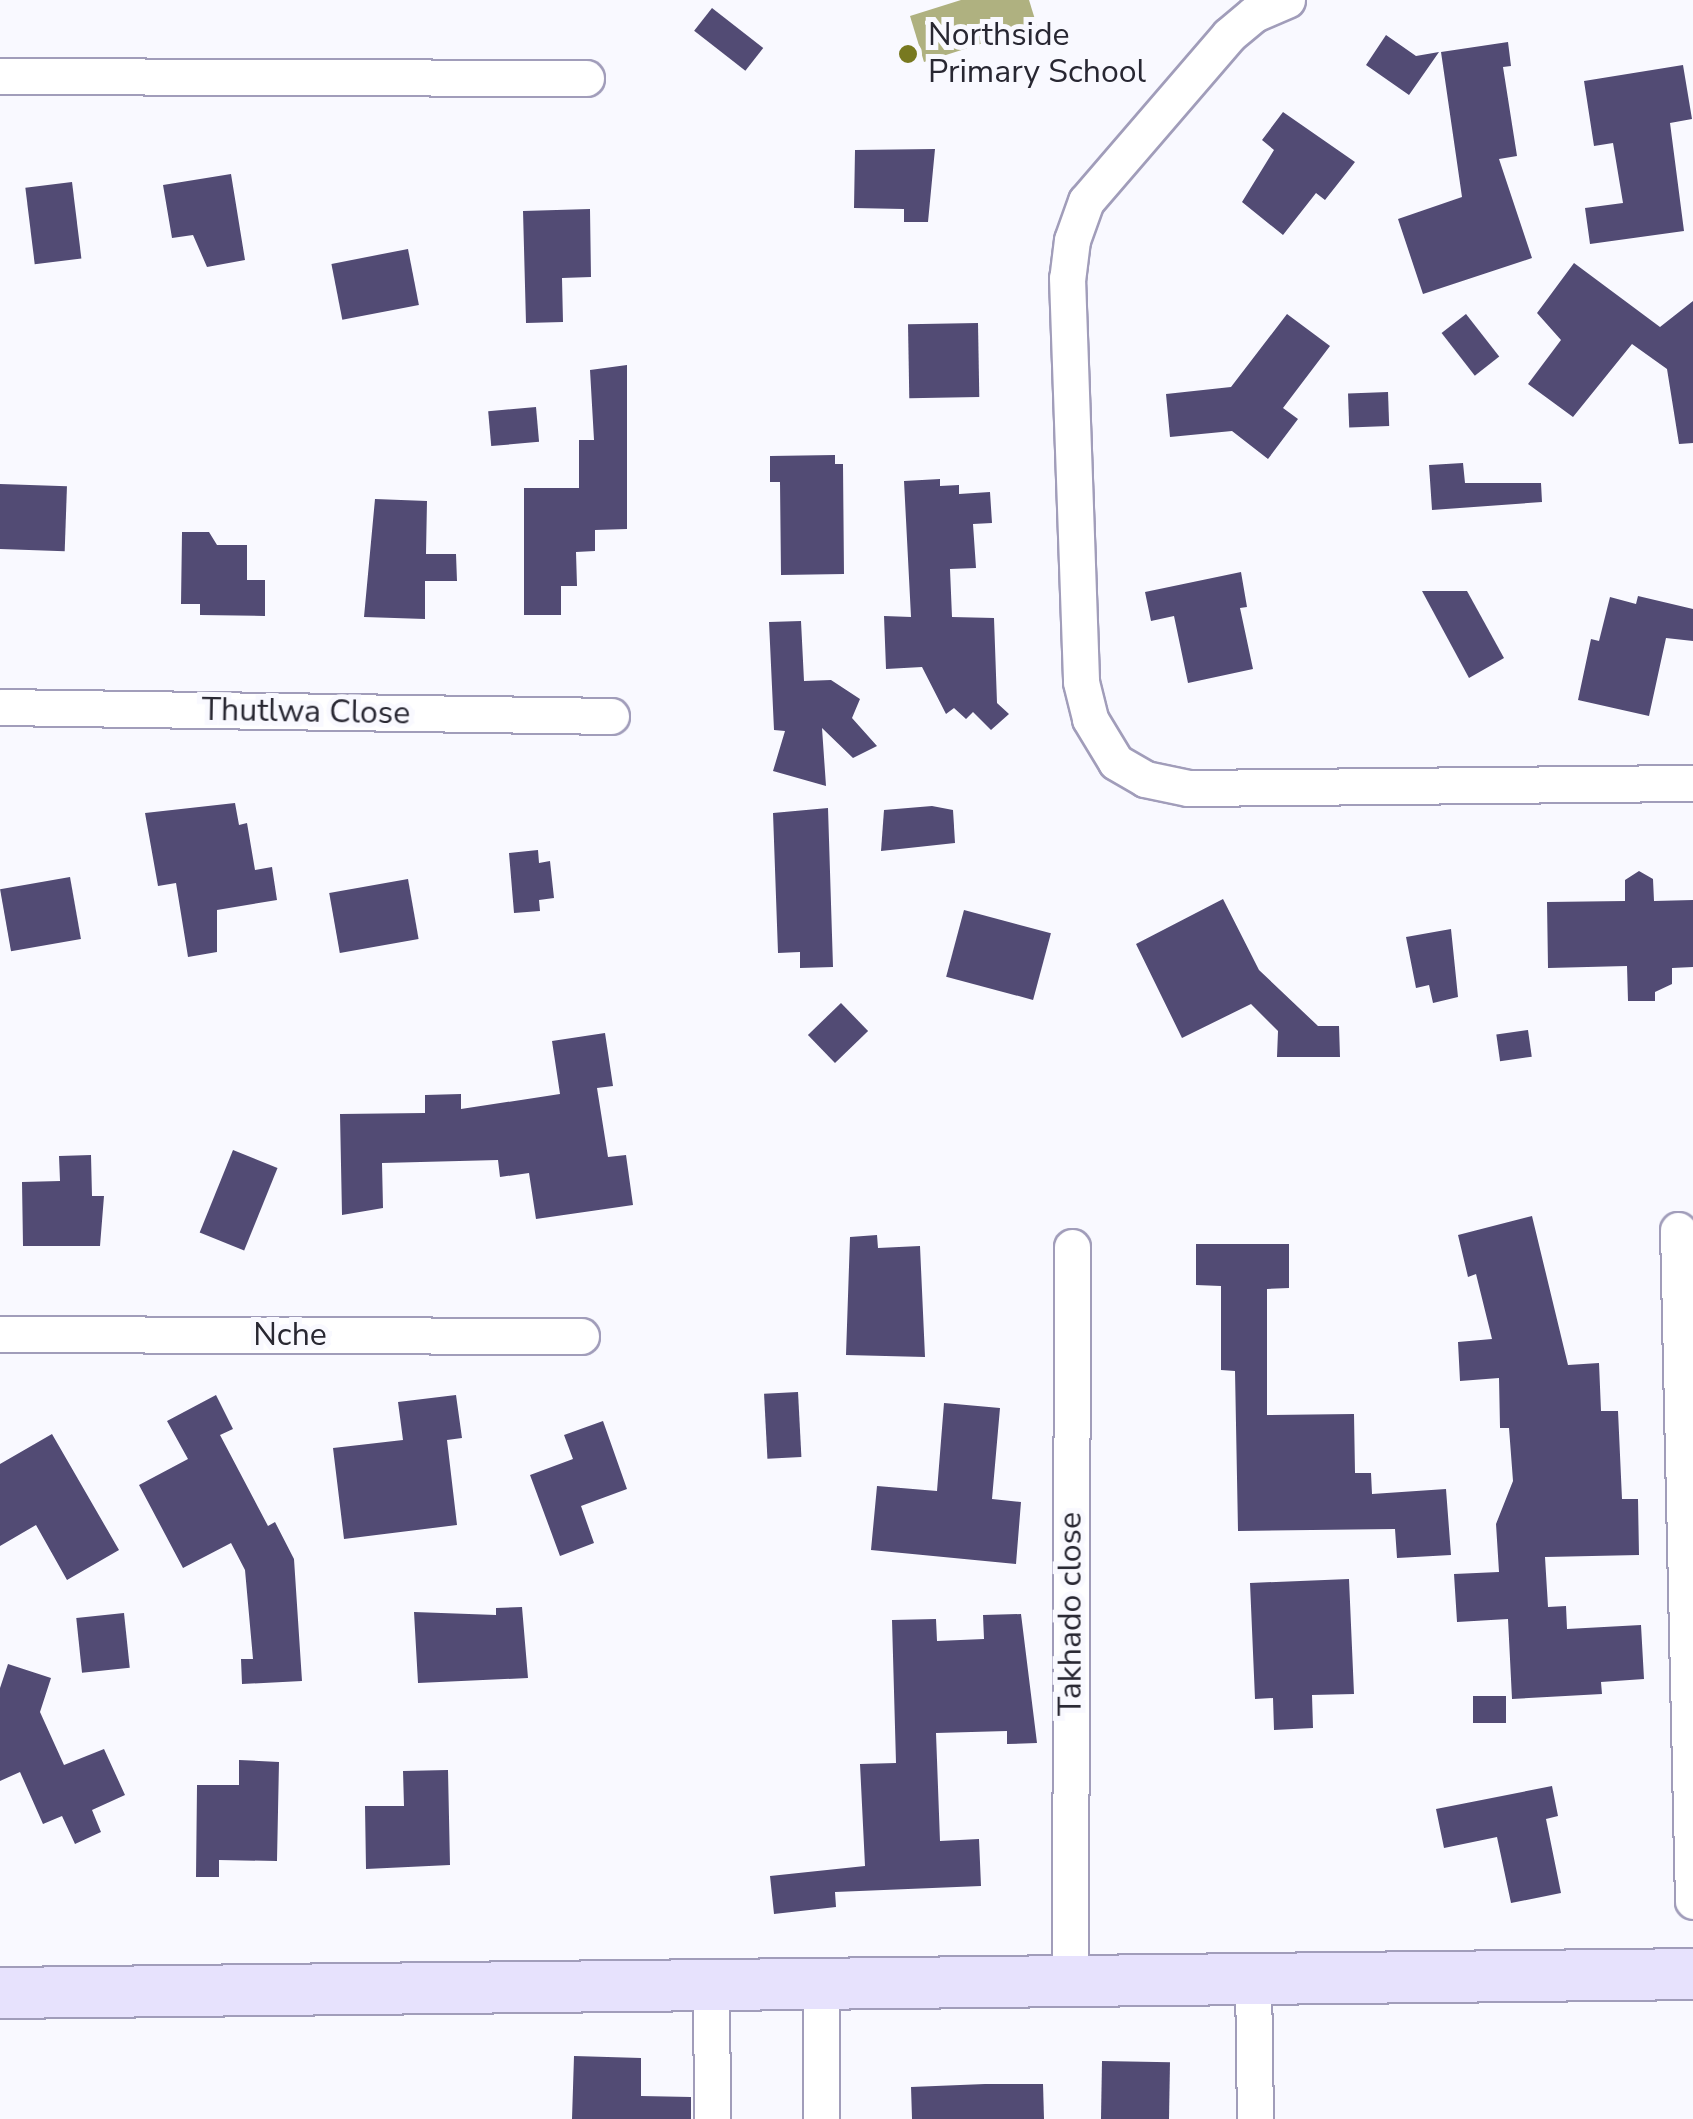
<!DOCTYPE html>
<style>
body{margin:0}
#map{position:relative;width:1693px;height:2119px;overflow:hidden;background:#f9f9ff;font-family:"Nunito Sans",sans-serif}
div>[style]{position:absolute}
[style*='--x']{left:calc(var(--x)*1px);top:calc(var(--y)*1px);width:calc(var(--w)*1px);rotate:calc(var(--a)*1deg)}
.water>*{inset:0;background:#afb180}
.building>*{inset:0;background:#524b74;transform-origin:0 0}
.roads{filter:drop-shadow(2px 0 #a19dba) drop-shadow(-2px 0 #a19dba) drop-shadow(0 2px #a19dba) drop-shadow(0 -2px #a19dba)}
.street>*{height:35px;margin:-17.5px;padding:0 17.5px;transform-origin:17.5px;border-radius:17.5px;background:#fff}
.secondary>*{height:50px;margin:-25px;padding:0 25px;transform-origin:25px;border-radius:25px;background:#e7e2fd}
.dots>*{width:28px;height:28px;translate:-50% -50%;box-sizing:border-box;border:5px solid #f9f9ff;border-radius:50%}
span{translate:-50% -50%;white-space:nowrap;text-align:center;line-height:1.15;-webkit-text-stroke:10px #f9f9ff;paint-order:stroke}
.poi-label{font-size:32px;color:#282732}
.left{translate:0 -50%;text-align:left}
.street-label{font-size:32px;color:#282732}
</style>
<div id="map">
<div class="water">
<i style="clip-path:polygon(961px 0,1029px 0,1037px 26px,924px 62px,910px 16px)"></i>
</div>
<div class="building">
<i style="left:712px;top:8px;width:65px;height:29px;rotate:38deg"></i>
<i style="clip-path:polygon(1386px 35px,1416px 56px,1439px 52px,1409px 95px,1366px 65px)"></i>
<i style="clip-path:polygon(1508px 42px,1511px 66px,1503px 67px,1517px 156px,1499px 159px,1532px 258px,1423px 294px,1398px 219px,1462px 197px,1441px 52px)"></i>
<i style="clip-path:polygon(1683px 65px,1692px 119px,1670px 123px,1684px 231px,1590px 244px,1585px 208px,1623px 203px,1613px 143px,1594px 146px,1584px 81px)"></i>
<i style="clip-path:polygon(1283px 112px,1355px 162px,1325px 200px,1316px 193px,1283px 235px,1242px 202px,1274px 150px,1262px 140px)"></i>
<i style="clip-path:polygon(935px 149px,928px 222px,904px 222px,904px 209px,854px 208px,855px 150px)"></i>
<i style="clip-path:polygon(231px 174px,245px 260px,207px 267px,193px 235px,172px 238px,163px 185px)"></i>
<i style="left:72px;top:182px;width:77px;height:47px;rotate:83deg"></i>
<i style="clip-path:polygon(590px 209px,591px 277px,562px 278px,563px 322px,526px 323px,523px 211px)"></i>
<i style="left:408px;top:249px;width:57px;height:78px;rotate:79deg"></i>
<i style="clip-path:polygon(1574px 263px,1660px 327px,1693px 301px,1693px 443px,1679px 444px,1667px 369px,1632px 344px,1573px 417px,1528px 384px,1561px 340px,1537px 313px)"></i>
<i style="clip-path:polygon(1287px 314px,1330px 346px,1283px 408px,1298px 419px,1268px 459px,1232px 431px,1170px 437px,1166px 394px,1231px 387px)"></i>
<i style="left:1466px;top:314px;width:54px;height:31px;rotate:52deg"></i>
<i style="left:978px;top:323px;width:74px;height:70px;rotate:89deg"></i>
<i style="clip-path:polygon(627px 365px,627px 529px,595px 530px,595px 551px,576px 552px,577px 586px,561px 586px,561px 615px,524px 615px,524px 488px,579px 488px,579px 440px,594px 440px,590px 370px)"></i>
<i style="left:1388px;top:392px;width:34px;height:40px;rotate:88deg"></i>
<i style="left:536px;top:407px;width:35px;height:48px;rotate:85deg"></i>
<i style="clip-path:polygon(835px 455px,835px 464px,843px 464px,844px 574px,781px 575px,780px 482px,770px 482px,770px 456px)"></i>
<i style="clip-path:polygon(1463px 463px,1465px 483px,1541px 483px,1542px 502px,1432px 510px,1429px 465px)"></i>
<i style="clip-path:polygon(940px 479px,940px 486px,959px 485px,959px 494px,990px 492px,992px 523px,973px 524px,976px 568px,950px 569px,952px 617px,994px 618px,997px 703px,1009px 714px,991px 730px,973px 712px,966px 719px,954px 708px,946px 714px,922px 667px,886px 669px,884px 616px,911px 617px,904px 481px)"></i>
<i style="left:0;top:484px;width:67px;height:65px;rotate:2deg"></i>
<i style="clip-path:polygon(375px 499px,427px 501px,426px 554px,456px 554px,457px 581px,425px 581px,425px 619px,364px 617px)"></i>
<i style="clip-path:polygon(182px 532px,209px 532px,217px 545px,247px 545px,247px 580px,265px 580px,265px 616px,200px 615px,200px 604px,181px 604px)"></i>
<i style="clip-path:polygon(1241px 572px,1247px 607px,1240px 608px,1253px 669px,1188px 683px,1174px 616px,1151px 621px,1145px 592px)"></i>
<i style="clip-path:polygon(1422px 591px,1467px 591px,1504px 658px,1469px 678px)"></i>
<i style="clip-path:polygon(1638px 596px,1693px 609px,1693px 641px,1666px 638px,1649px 716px,1578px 700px,1591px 639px,1599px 641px,1610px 597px,1636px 604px)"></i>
<i style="clip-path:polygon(801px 621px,804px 681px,831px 680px,860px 699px,852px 718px,877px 746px,853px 758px,822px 728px,826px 786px,773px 771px,785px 731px,774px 730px,769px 622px)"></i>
<i style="clip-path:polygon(235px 803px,239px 825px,247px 823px,255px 870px,272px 867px,277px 900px,217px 910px,217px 952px,188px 957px,176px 883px,158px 886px,145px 813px)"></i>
<i style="clip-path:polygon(932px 806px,953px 810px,955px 843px,881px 851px,884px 810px)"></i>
<i style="clip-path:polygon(828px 808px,833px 967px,800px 968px,800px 952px,778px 953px,773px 813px)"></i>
<i style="clip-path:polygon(538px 850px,539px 863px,550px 861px,554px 898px,539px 900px,540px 911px,514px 913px,509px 853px)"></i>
<i style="clip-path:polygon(1639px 871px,1653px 879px,1654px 901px,1693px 900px,1693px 967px,1672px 968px,1672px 984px,1655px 992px,1655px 1001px,1628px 1001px,1627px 966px,1548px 968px,1547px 902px,1625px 901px,1625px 880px)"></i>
<i style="left:70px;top:877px;width:63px;height:71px;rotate:80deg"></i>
<i style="left:408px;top:879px;width:61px;height:80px;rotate:80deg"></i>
<i style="clip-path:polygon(1223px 899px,1259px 970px,1318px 1026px,1339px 1026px,1340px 1057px,1277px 1057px,1278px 1031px,1251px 1004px,1182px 1038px,1136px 944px)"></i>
<i style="left:964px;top:910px;width:90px;height:69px;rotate:15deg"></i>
<i style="clip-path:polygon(1451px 929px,1458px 997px,1433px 1003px,1429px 985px,1416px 988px,1406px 937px)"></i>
<i style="left:841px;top:1003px;width:39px;height:46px;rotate:46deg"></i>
<i style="left:1528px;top:1030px;width:27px;height:32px;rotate:82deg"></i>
<i style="clip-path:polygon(605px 1033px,613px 1086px,597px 1088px,608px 1157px,626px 1155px,633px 1205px,536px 1219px,529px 1173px,500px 1177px,498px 1160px,382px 1163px,383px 1208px,342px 1215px,340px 1114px,425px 1113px,425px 1095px,461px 1094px,461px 1109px,560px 1094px,552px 1041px)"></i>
<i style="left:233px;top:1150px;width:48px;height:89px;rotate:22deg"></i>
<i style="clip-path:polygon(91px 1155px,92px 1196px,104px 1196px,100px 1246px,23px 1246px,22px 1182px,60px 1181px,59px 1156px)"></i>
<i style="clip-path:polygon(1532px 1216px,1568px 1365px,1599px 1363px,1601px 1411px,1618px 1411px,1622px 1499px,1638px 1499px,1639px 1555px,1545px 1557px,1548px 1607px,1566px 1606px,1567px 1629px,1641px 1625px,1644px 1679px,1601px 1682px,1602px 1694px,1512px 1699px,1508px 1619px,1457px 1622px,1454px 1574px,1499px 1572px,1496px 1524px,1513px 1481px,1509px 1428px,1500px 1428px,1499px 1378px,1460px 1381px,1458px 1342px,1492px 1339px,1476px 1274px,1468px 1277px,1458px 1235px)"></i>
<i style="clip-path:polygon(877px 1235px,878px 1248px,920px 1246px,925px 1357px,846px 1355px,850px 1237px)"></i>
<i style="clip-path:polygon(1196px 1244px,1289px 1244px,1289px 1288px,1267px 1289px,1267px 1415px,1354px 1414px,1355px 1473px,1371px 1473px,1372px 1494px,1446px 1489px,1451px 1555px,1397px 1558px,1395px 1529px,1238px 1531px,1235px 1371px,1221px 1370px,1221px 1286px,1196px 1285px)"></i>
<i style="left:798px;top:1392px;width:65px;height:34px;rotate:87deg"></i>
<i style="clip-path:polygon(216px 1395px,233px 1429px,220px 1435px,268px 1526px,275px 1522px,294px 1559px,302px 1681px,242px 1684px,241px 1659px,253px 1659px,245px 1570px,231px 1543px,183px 1568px,139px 1485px,188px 1459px,167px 1421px)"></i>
<i style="clip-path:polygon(456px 1395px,462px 1438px,447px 1440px,457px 1525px,344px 1539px,333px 1448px,403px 1440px,398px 1402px)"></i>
<i style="clip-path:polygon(944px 1403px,1000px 1408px,992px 1499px,1021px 1502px,1016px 1564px,871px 1550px,877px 1486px,937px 1491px)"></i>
<i style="clip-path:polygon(603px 1421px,627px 1489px,581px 1506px,594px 1543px,560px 1556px,530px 1475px,573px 1459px,564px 1435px)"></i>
<i style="clip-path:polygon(52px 1434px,119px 1550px,67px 1580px,36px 1525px,0 1546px,0 1464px)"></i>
<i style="clip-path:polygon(1349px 1579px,1354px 1694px,1312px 1695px,1313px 1728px,1274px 1730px,1273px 1698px,1255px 1699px,1250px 1583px)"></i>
<i style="clip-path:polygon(522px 1607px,528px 1678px,418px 1683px,414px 1612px,496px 1615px,496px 1608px)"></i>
<i style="left:124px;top:1613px;width:55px;height:48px;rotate:84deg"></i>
<i style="clip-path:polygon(1021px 1614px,1037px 1743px,1007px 1744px,1007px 1731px,936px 1733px,940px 1841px,979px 1839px,981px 1886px,835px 1892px,836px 1907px,774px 1914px,770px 1876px,865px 1866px,860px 1764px,896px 1763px,892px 1620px,936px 1619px,937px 1641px,984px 1639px,983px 1615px)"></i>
<i style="clip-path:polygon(8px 1664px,51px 1678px,40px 1712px,64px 1765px,104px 1749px,125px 1795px,92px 1810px,101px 1832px,75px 1844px,62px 1816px,43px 1824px,20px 1772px,0 1781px,0 1688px)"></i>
<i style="left:1473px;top:1696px;width:33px;height:27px"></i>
<i style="clip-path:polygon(239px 1760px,279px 1762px,277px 1861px,219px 1860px,219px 1877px,196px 1877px,197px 1785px,239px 1785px)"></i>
<i style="clip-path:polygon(448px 1770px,450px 1865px,366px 1869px,365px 1806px,404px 1806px,403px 1771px)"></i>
<i style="clip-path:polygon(1552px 1786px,1558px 1816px,1546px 1819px,1561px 1893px,1511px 1903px,1497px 1837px,1444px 1848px,1436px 1809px)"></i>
<i style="clip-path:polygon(574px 2056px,641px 2058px,641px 2096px,691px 2097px,691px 2119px,572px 2119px)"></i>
<i style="left:1102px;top:2061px;width:68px;height:58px;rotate:1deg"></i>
<i style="clip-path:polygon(985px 2084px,1043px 2084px,1044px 2119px,912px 2119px,911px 2087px)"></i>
</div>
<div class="roads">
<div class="street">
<i style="--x:1287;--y:0;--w:36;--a:157"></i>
<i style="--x:1254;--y:14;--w:33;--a:140"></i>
<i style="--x:1229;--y:35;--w:219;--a:130.7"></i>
<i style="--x:1086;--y:201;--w:41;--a:109.7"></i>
<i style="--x:1072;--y:240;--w:38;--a:97"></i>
<i style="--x:1067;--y:278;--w:404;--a:88"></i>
<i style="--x:1081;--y:682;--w:38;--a:76"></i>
<i style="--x:1090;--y:719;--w:50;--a:58.8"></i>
<i style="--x:1116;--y:762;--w:34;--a:30"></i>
<i style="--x:1145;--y:779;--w:44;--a:11.8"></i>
<i style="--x:1188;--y:788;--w:505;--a:-0.57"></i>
<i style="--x:0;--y:76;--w:586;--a:0.2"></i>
<i style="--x:0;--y:707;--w:611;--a:0.84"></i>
<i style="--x:1678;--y:1230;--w:671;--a:88.72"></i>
<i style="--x:0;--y:1334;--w:581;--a:0.2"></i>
<i style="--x:1253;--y:1978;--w:141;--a:89.2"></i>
<i style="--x:711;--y:1980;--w:139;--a:89.6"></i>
<i style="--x:821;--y:1980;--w:139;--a:90"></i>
<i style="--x:1070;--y:1980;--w:733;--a:-89.84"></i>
</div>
<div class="secondary">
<i style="--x:0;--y:1993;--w:1693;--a:-0.64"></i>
</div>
</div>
<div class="dots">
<i style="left:908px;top:54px;background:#787920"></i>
</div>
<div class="poi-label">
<span class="left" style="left:928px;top:54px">Northside<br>Primary School</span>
</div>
<div class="street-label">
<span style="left:306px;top:712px;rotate:1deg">Thutlwa Close</span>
<span style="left:290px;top:1335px">Nche</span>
<span style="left:1071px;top:1614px;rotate:-90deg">Takhado close</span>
</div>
</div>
